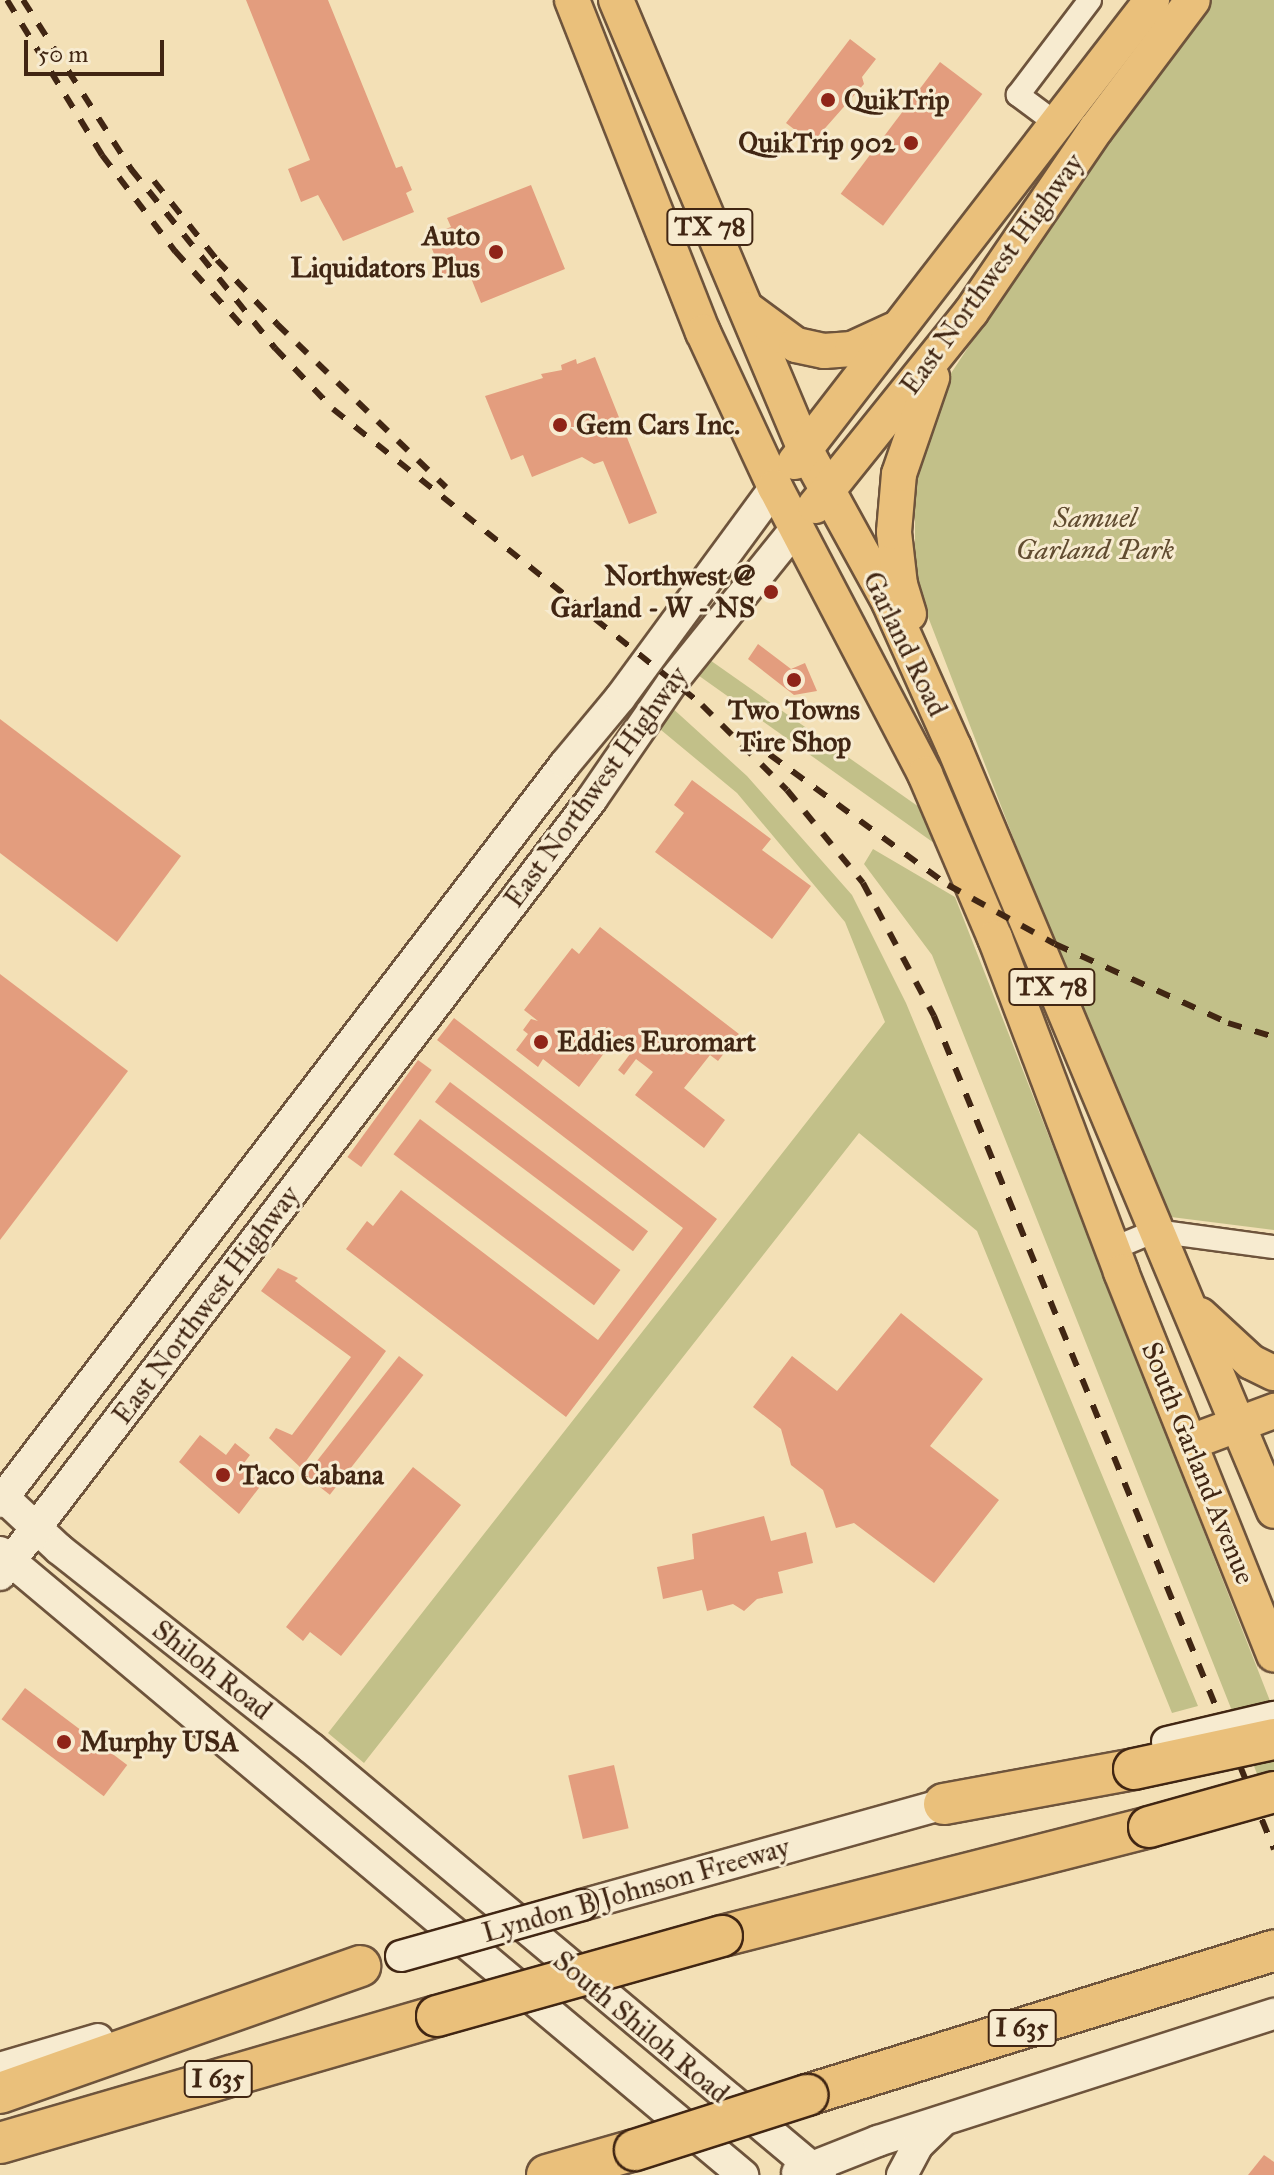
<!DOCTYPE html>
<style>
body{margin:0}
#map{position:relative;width:1274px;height:2175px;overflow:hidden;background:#f3e0b6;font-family:"IM FELL Great Primer",serif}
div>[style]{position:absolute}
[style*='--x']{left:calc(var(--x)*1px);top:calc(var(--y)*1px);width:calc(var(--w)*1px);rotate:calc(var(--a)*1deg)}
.green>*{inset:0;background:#c2c089}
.building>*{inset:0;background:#e39d7e;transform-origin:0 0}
.roads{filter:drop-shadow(2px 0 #6e543c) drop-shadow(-2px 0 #6e543c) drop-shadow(0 2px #6e543c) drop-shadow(0 -2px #6e543c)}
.street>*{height:22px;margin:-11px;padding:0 11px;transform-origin:11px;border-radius:11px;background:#f7ebd0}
.secondary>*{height:30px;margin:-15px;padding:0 15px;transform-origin:15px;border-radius:15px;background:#f7ebd0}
.primary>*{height:34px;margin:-17px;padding:0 17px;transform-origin:17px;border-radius:17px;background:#eac07b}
.highway>*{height:40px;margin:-20px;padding:0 20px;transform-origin:20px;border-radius:20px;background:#eac07b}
.rail>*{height:6px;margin-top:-3px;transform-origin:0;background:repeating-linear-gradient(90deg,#412613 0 14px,transparent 0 28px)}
.bridges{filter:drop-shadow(2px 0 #412613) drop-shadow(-2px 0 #412613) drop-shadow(0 2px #412613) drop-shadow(0 -2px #412613)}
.secondary-bridge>*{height:30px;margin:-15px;padding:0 15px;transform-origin:15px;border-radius:15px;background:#f7ebd0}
.highway-bridge>*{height:40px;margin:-20px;padding:0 20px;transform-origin:20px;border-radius:20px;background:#eac07b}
.dots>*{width:22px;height:22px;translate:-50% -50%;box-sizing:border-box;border:4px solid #f7ebd0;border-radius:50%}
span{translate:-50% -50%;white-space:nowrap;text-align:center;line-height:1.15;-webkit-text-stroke:6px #f7ebd0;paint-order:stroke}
.shield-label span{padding:2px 6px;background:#f7ebd0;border:2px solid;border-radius:6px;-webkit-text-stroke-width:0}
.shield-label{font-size:26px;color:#412613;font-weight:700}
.poi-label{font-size:28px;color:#412613;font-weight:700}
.left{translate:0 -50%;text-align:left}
.right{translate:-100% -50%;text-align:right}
.street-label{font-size:28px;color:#412613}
.park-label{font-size:28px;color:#614c30;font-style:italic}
.scale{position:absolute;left:24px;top:40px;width:140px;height:36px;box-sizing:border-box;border:4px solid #412613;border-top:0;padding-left:10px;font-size:24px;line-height:28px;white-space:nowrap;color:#412613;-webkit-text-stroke:6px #f7ebd0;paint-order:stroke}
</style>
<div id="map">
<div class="green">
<i style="clip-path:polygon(1210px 0,1274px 0,1274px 1230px,1171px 1217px,1045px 920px,915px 583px,915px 486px,930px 405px,1016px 275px,1060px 196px)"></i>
<i style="clip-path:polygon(707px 658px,919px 807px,934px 843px,695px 673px)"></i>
<i style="clip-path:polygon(670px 706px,747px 776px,852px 895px,906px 1003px,1198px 1706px,1172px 1713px,977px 1231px,859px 1133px,364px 1763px,328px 1733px,885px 1022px,845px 922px,737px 793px,655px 725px)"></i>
<i style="clip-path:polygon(873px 849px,955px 897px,1274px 1711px,1274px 1803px,1269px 1804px,932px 955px,864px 864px)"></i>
</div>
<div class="building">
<i style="clip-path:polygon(246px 0,328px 0,396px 168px,402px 166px,412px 190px,406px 193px,414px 212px,343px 241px,318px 195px,301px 202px,288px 169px,310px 160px)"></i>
<i style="clip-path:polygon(850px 39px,876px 59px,862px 77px,864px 84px,812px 143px,786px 123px)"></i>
<i style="left:940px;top:62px;width:53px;height:165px;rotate:37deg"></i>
<i style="clip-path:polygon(531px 185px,565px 269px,481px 303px,467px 268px,443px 277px,427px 236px,451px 227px,447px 218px)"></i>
<i style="clip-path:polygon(595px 357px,657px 513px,629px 524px,603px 461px,594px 464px,582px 457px,532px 477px,523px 455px,511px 460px,485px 396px,543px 378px,541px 374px,562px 370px,561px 365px,576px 359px,577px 364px)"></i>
<i style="clip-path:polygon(758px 644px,791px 669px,805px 663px,817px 691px,794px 695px,748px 659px)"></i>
<i style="clip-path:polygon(0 719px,181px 856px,117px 942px,0 853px)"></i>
<i style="clip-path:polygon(692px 780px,771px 839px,762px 850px,811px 886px,772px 939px,655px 852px,684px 813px,674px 805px)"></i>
<i style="clip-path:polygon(600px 927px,739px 1034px,718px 1061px,710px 1055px,684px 1088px,725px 1120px,704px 1148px,635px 1095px,653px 1072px,636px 1059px,624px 1075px,618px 1070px,630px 1054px,613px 1041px,579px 1087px,543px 1059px,538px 1067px,516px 1050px,528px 1034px,523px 1030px,531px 1019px,538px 1021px,524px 1010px,572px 948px,579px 954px)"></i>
<i style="clip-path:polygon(0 974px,128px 1071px,0 1240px)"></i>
<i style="clip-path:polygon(454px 1018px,717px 1219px,566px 1417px,346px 1249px,367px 1221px,373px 1226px,401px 1190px,598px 1340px,683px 1228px,437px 1040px)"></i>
<i style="left:418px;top:1060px;width:17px;height:120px;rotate:36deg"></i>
<i style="left:450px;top:1082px;width:248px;height:25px;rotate:37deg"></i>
<i style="left:420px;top:1119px;width:251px;height:44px;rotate:37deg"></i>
<i style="clip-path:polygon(278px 1268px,298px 1278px,295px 1281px,386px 1351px,301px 1468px,269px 1438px,276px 1428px,292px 1435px,351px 1357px,261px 1291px)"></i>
<i style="clip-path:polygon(901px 1313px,983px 1379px,930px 1446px,999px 1500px,934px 1583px,854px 1523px,836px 1528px,823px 1490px,791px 1465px,781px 1429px,753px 1407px,792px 1356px,837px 1391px)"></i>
<i style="left:399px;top:1356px;width:31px;height:152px;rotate:38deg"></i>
<i style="clip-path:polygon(200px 1435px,226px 1455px,235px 1443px,250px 1455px,241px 1467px,262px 1484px,239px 1514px,179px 1462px)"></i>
<i style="clip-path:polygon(413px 1467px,461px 1505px,341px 1656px,310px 1632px,303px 1641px,286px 1627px)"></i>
<i style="clip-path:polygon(764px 1516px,771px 1541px,806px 1532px,813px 1563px,778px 1572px,783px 1593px,757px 1599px,744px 1611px,733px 1604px,707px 1611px,702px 1590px,663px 1599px,657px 1567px,694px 1559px,692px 1534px)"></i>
<i style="left:25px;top:1688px;width:128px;height:39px;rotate:37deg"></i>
<i style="left:614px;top:1765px;width:65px;height:47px;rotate:77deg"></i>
<i style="clip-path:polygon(1264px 2155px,1274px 2162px,1274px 2175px,1248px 2175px)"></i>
</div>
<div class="roads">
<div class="street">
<i style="--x:1057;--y:124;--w:49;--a:-143.4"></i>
<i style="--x:1018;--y:95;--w:119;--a:-52.8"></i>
<i style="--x:1112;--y:1249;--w:47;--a:-22.7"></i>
<i style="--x:1155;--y:1231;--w:120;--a:7.7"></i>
</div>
<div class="secondary">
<i style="--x:0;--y:1494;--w:81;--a:43"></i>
<i style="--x:59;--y:1549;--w:321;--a:38.3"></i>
<i style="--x:311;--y:1748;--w:665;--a:39.94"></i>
<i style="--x:0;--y:1502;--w:929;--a:-52.56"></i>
<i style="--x:565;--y:764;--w:86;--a:-50.2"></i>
<i style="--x:620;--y:698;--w:262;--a:-53.7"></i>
<i style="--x:0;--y:1552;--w:970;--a:39.98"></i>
<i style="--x:0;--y:1575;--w:976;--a:-52.66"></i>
<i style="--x:592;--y:799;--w:143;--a:-55.5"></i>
<i style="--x:673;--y:681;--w:196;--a:-51.2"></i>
<i style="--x:582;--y:1905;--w:397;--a:-15.6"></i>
<i style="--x:0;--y:2068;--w:102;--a:-16.5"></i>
<i style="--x:797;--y:2173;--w:87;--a:-21.6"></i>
<i style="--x:878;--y:2141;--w:416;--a:-17.8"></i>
<i style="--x:902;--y:2175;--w:34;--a:-62"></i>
<i style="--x:918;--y:2145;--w:32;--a:-44"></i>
</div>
<div class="primary">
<i style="--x:572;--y:0;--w:357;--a:68.5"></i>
<i style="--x:703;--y:332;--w:171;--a:65.1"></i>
<i style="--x:775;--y:487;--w:324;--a:62.4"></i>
<i style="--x:925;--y:774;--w:178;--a:66.9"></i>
<i style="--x:995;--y:938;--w:357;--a:69.3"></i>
<i style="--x:1121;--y:1272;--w:412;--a:68.2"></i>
<i style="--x:616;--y:0;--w:487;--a:67.2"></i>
<i style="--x:805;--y:449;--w:175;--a:61.2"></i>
<i style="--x:889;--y:602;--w:159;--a:65.9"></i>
<i style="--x:954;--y:747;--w:828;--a:67.27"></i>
<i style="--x:747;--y:309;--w:61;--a:36.3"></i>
<i style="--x:796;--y:345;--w:29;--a:12"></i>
<i style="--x:824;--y:351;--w:28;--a:-4"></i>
<i style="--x:852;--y:349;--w:45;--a:-24.9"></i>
<i style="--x:795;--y:462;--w:584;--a:-52.31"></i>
<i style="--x:815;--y:506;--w:249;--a:-51.2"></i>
<i style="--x:971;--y:312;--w:222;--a:-55.7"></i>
<i style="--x:1096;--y:129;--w:161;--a:-53.1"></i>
<i style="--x:909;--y:614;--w:30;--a:-107"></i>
<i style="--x:900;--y:585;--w:53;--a:-96.5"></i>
<i style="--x:894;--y:532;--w:58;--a:-85.1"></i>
<i style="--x:899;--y:474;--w:102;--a:-71"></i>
<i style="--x:1200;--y:1315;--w:69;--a:42.7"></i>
<i style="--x:1251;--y:1362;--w:25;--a:26"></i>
<i style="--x:1191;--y:1442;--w:89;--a:-20.5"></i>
</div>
<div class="highway">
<i style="--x:944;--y:1804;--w:193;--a:-10.4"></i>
<i style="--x:722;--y:1936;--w:441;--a:-14.3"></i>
<i style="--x:0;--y:2093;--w:382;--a:-19.4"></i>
<i style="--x:807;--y:2095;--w:489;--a:-17.2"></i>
<i style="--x:0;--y:2143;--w:455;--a:-16.2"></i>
<i style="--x:547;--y:2175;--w:91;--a:-15.9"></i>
</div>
</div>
<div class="rail">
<i style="--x:7;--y:0;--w:182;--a:58.5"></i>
<i style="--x:102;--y:155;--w:121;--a:52.8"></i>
<i style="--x:175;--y:251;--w:105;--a:48.1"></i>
<i style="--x:23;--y:0;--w:201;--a:57.4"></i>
<i style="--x:131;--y:169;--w:230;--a:51.2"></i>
<i style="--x:275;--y:348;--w:84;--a:46.4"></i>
<i style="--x:333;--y:409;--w:473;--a:38.7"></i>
<i style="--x:702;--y:705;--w:120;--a:45"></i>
<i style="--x:787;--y:790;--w:120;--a:50.7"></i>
<i style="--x:863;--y:883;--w:151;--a:61.9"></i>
<i style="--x:934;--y:1016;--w:900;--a:67.8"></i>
<i style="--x:154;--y:181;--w:101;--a:51.4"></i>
<i style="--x:217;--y:260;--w:88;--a:46.8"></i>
<i style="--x:277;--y:324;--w:235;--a:44"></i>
<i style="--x:747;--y:738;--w:249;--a:36.2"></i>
<i style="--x:948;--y:885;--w:122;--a:28.9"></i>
<i style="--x:1055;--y:944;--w:190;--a:24.5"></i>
<i style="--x:1228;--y:1023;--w:48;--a:16.9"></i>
</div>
<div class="bridges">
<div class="secondary-bridge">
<i style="--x:1167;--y:1742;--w:110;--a:-13.2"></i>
<i style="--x:401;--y:1956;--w:188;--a:-15.7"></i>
</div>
<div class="highway-bridge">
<i style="--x:1134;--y:1769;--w:143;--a:-12.1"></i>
<i style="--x:1149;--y:1827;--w:130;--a:-15.6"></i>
<i style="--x:437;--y:2016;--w:296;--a:-15.7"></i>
<i style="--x:635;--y:2150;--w:181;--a:-17.7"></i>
</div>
</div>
<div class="dots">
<i style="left:828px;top:100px;background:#8f2418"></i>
<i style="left:911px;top:143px;background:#8f2418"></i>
<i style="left:496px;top:252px;background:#8f2418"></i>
<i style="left:560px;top:425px;background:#8f2418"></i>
<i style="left:771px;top:592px;background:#8f2418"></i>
<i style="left:794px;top:680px;background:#8f2418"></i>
<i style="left:541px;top:1042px;background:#8f2418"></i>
<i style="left:223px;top:1475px;background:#8f2418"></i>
<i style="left:64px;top:1742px;background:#8f2418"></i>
</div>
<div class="shield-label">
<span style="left:710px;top:227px">TX 78</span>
<span style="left:1052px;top:987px">TX 78</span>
<span style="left:1022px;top:2028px">I 635</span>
<span style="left:218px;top:2079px">I 635</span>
</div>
<div class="poi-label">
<span class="left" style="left:844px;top:100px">QuikTrip</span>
<span class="right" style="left:895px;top:143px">QuikTrip 902</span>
<span class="right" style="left:480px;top:252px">Auto<br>Liquidators Plus</span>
<span class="left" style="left:576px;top:425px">Gem Cars Inc.</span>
<span class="right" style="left:755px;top:592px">Northwest @<br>Garland - W - NS</span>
<span style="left:794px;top:726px">Two Towns<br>Tire Shop</span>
<span class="left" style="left:557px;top:1042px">Eddies Euromart</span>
<span class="left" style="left:239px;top:1475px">Taco Cabana</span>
<span class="left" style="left:80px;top:1742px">Murphy USA</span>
</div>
<div class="street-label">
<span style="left:992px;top:274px;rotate:-54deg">East Northwest Highway</span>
<span style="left:905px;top:644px;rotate:64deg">Garland Road</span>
<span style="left:596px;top:787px;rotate:-54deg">East Northwest Highway</span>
<span style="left:206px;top:1305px;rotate:-53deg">East Northwest Highway</span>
<span style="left:1198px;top:1463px;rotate:68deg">South Garland Avenue</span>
<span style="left:212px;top:1670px;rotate:38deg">Shiloh Road</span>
<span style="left:636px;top:1890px;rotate:-16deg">Lyndon B Johnson Freeway</span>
<span style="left:641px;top:2027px;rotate:40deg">South Shiloh Road</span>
</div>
<div class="park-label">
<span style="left:1095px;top:534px">Samuel<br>Garland Park</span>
</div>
<div class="scale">50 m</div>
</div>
